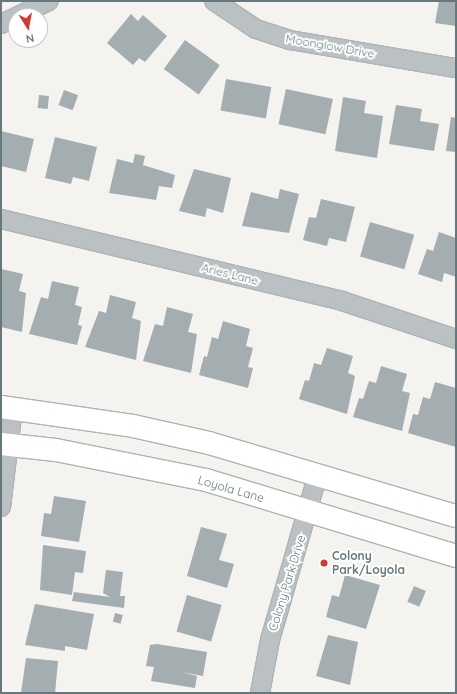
<!DOCTYPE html>
<style>
body{margin:0}
#map{position:relative;width:457px;height:694px;overflow:hidden;background:#f4f3f0;font-family:Quicksand,sans-serif}
div>[style]{position:absolute}
[style*='--x']{left:calc(var(--x)*1px);top:calc(var(--y)*1px);width:calc(var(--w)*1px);rotate:calc(var(--a)*1deg)}
.building>*{inset:0;background:#a4adb0;transform-origin:0 0}
.roads{filter:drop-shadow(1px 0 #adb4b6) drop-shadow(-1px 0 #adb4b6) drop-shadow(0 1px #adb4b6) drop-shadow(0 -1px #adb4b6)}
.minor>*{height:18px;margin:-9px;padding:0 9px;transform-origin:9px;border-radius:9px;background:#bbc0c2}
.secondary>*{height:22px;margin:-11px;padding:0 11px;transform-origin:11px;border-radius:11px;background:#fff}
.dots>*{width:11px;height:11px;translate:-50% -50%;box-sizing:border-box;border:2px solid #fff;border-radius:50%}
span{translate:-50% -50%;white-space:nowrap;text-align:center;line-height:1.15;-webkit-text-stroke:4px #fff;paint-order:stroke}
.street-label{font-size:12px;color:#65787e}
.poi-label{font-size:12px;color:#65787e;font-weight:700}
.left{translate:0 -50%;text-align:left}
.frame{position:absolute;inset:0;border:2px solid #65787e;pointer-events:none}
.north{position:absolute;left:8px;top:8px;width:40px;height:40px;box-sizing:border-box;background:#fff;border:1px solid #c1c9cb;border-radius:50%;rotate:169deg;font-size:11px;font-weight:700;line-height:16px;text-align:center;color:#65787e}
.north::after{content:'';display:block;margin:auto;width:14px;height:18px;background:#d23a31;clip-path:polygon(50% 0,100% 100%,50% 72%,0 100%)}
</style>
<div id="map">
<div class="building">
<i style="clip-path:polygon(439px 1px,456px 1px,456px 26px,435px 23px)"></i>
<i style="clip-path:polygon(131px 14px,138px 21px,143px 15px,167px 36px,145px 62px,139px 58px,133px 65px,107px 43px)"></i>
<i style="left:185px;top:40px;width:43px;height:36px;rotate:36deg"></i>
<i style="left:226px;top:79px;width:46px;height:32px;rotate:10deg"></i>
<i style="left:286px;top:89px;width:48px;height:36px;rotate:12deg"></i>
<i style="left:64px;top:90px;width:15px;height:16px;rotate:20deg"></i>
<i style="left:39px;top:95px;width:10px;height:13px;rotate:6deg"></i>
<i style="clip-path:polygon(343px 97px,366px 101px,364px 113px,383px 116px,377px 158px,335px 151px)"></i>
<i style="clip-path:polygon(396px 105px,422px 109px,420px 121px,439px 124px,434px 151px,389px 144px)"></i>
<i style="clip-path:polygon(451px 117px,456px 118px,456px 152px,446px 151px)"></i>
<i style="clip-path:polygon(1px 131px,34px 139px,26px 172px,1px 166px)"></i>
<i style="clip-path:polygon(55px 137px,97px 147px,89px 181px,73px 177px,71px 184px,45px 178px)"></i>
<i style="clip-path:polygon(135px 154px,145px 156px,143px 165px,175px 175px,172px 188px,159px 186px,156px 200px,109px 193px,117px 159px,133px 163px)"></i>
<i style="clip-path:polygon(194px 169px,231px 178px,223px 213px,207px 208px,205px 217px,179px 211px)"></i>
<i style="clip-path:polygon(280px 189px,299px 194px,289px 233px,242px 226px,251px 192px,278px 199px)"></i>
<i style="clip-path:polygon(321px 199px,355px 207px,346px 242px,329px 238px,327px 246px,303px 240px,309px 217px,316px 218px)"></i>
<i style="left:370px;top:222px;width:46px;height:36px;rotate:16deg"></i>
<i style="clip-path:polygon(439px 232px,456px 238px,456px 277px,444px 273px,442px 282px,418px 274px,427px 249px,433px 251px)"></i>
<i style="clip-path:polygon(1px 269px,23px 274px,19px 291px,26px 293px,22px 332px,1px 327px)"></i>
<i style="clip-path:polygon(52px 281px,79px 287px,75px 305px,82px 307px,78px 325px,82px 326px,77px 345px,29px 334px,41px 297px,48px 299px)"></i>
<i style="clip-path:polygon(110px 295px,136px 302px,132px 318px,141px 321px,136px 360px,85px 347px,99px 311px,106px 313px)"></i>
<i style="clip-path:polygon(167px 307px,193px 314px,188px 332px,197px 334px,191px 373px,143px 361px,155px 324px,163px 326px)"></i>
<i style="clip-path:polygon(223px 321px,250px 329px,246px 346px,253px 348px,248px 367px,253px 368px,248px 388px,199px 375px,204px 356px,207px 357px,212px 337px,218px 339px)"></i>
<i style="clip-path:polygon(327px 348px,353px 356px,348px 373px,355px 376px,347px 414px,299px 399px,305px 380px,309px 381px,314px 363px,321px 365px)"></i>
<i style="clip-path:polygon(381px 366px,407px 374px,402px 391px,410px 393px,402px 431px,353px 417px,359px 398px,363px 399px,369px 381px,376px 383px)"></i>
<i style="clip-path:polygon(435px 382px,456px 388px,456px 447px,408px 433px,413px 414px,418px 415px,423px 397px,430px 399px)"></i>
<i style="clip-path:polygon(54px 496px,86px 501px,79px 542px,41px 536px,44px 513px,51px 514px)"></i>
<i style="clip-path:polygon(201px 527px,227px 534px,219px 560px,234px 564px,227px 588px,187px 576px)"></i>
<i style="clip-path:polygon(43px 545px,86px 551px,83px 573px,75px 572px,72px 595px,40px 590px)"></i>
<i style="clip-path:polygon(106px 570px,123px 572px,120px 596px,125px 596px,124px 608px,72px 601px,74px 592px,110px 597px,103px 593px)"></i>
<i style="clip-path:polygon(345px 575px,380px 585px,366px 629px,326px 617px,332px 595px,339px 597px)"></i>
<i style="left:414px;top:586px;width:13px;height:17px;rotate:23deg"></i>
<i style="left:187px;top:595px;width:36px;height:38px;rotate:16deg"></i>
<i style="clip-path:polygon(35px 604px,94px 614px,87px 650px,65px 646px,65px 651px,25px 645px)"></i>
<i style="left:115px;top:613px;width:8px;height:9px;rotate:14deg"></i>
<i style="clip-path:polygon(328px 635px,358px 642px,350px 685px,316px 676px)"></i>
<i style="clip-path:polygon(157px 644px,207px 652px,203px 676px,181px 672px,197px 676px,195px 688px,151px 681px,154px 667px,146px 666px,150px 645px)"></i>
<i style="clip-path:polygon(26px 658px,58px 661px,55px 693px,21px 693px)"></i>
</div>
<div class="roads">
<div class="minor">
<i style="--x:214;--y:1;--w:50;--a:33.7"></i>
<i style="--x:256;--y:29;--w:36;--a:18"></i>
<i style="--x:290;--y:40;--w:168;--a:9.6"></i>
<i style="--x:18;--y:16;--w:34;--a:-26"></i>
<i style="--x:1;--y:24;--w:17;--a:-25"></i>
<i style="--x:1;--y:219;--w:351;--a:13.5"></i>
<i style="--x:342;--y:301;--w:120;--a:18.4"></i>
<i style="--x:1;--y:507;--w:100;--a:-83.1"></i>
<i style="--x:260;--y:693;--w:54;--a:-79.3"></i>
<i style="--x:270;--y:640;--w:173;--a:-73.9"></i>
</div>
<div class="secondary">
<i style="--x:1;--y:407;--w:133;--a:8.2"></i>
<i style="--x:133;--y:426;--w:78;--a:12.6"></i>
<i style="--x:209;--y:443;--w:258;--a:16.5"></i>
<i style="--x:1;--y:444;--w:55;--a:6.2"></i>
<i style="--x:56;--y:450;--w:153;--a:11.3"></i>
<i style="--x:206;--y:480;--w:261;--a:16.9"></i>
</div>
</div>
<div class="dots">
<i style="left:324px;top:563px;background:#d23a31"></i>
</div>
<div class="street-label">
<span style="left:330px;top:46px;rotate:10deg">Moonglow Drive</span>
<span style="left:230px;top:274px;rotate:14deg">Aries Lane</span>
<span style="left:231px;top:489px;rotate:16deg">Loyola Lane</span>
<span style="left:287px;top:583px;rotate:-73deg">Colony Park Drive</span>
</div>
<div class="poi-label">
<span class="left" style="left:332px;top:563px">Colony<br>Park/Loyola</span>
</div>
<div class="frame"></div>
<div class="north">N</div>
</div>
